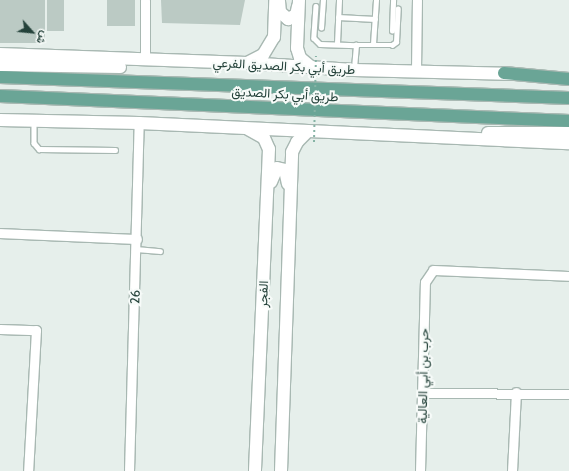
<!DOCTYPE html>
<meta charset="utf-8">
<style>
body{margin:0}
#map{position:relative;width:569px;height:471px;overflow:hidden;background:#e6efeb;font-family:Cabin,Vazirmatn,sans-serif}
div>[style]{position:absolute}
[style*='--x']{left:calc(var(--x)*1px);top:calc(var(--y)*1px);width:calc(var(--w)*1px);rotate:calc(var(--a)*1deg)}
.building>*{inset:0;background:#bbcac4;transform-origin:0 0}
.roads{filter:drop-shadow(1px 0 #a8b8b2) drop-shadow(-1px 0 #a8b8b2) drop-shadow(0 1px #a8b8b2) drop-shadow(0 -1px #a8b8b2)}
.service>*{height:4.5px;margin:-2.25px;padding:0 2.25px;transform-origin:2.25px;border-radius:2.25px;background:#fff}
.minor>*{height:9px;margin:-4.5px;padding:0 4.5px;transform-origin:4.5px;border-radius:4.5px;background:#fff}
.tertiary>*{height:12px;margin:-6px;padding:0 6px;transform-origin:6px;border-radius:6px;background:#fff}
.secondary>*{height:12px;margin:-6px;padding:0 6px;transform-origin:6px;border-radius:6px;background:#fff}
.primary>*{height:12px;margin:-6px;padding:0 6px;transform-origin:6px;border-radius:6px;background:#6aa596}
.path-bridge>*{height:2px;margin-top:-1px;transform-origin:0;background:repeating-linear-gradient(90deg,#86b3a5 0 2px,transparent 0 5px)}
span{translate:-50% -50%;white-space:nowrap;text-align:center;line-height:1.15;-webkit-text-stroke:4px #f7fbf9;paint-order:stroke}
.street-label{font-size:13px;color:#24423a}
.north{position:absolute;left:12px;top:12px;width:40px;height:40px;-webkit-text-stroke:3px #f7fbf9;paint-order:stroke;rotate:117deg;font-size:11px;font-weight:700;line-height:16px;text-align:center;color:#24423a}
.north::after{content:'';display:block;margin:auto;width:14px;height:18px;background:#24423a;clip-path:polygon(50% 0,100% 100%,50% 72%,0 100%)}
</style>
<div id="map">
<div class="building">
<i style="left:0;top:0;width:45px;height:43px"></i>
<i style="left:47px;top:0;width:17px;height:31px"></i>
<i style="left:107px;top:0;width:28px;height:26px"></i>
<i style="clip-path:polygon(161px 0,245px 0,240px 25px,162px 23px)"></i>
</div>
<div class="roads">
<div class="service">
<i style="--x:316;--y:6;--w:32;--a:94"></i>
<i style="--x:314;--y:38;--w:8;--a:45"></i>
<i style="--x:320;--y:44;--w:36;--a:2"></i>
<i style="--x:338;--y:17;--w:37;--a:3"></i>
<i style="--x:321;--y:28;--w:28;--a:-86"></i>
<i style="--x:392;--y:31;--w:31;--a:-88"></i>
<i style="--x:337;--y:43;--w:43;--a:-87.3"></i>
<i style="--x:373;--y:44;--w:44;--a:-86.1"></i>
<i style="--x:354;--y:68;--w:23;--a:-85"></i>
<i style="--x:356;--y:45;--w:36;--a:0"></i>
<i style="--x:392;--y:45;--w:5;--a:-37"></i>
<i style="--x:396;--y:42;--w:33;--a:-87"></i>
<i style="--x:34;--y:122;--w:21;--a:90"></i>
<i style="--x:34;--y:143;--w:8;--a:50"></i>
<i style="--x:39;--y:149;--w:76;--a:0.8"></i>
<i style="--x:136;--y:249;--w:24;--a:5"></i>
</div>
<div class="minor">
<i style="--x:145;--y:0;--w:60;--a:90"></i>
<i style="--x:416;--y:70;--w:70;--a:-89.2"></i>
<i style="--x:0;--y:233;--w:137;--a:2.5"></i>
<i style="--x:0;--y:329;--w:36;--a:2"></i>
<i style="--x:36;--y:330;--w:141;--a:93.2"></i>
<i style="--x:423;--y:393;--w:146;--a:0.4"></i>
<i style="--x:129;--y:471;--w:348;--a:-88.4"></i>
<i style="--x:420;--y:471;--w:189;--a:-88.5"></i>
<i style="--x:425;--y:282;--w:14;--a:-56"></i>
<i style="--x:433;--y:270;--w:136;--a:2.5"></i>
<i style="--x:512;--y:471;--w:79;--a:-87.1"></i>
</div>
<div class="tertiary">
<i style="--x:299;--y:0;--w:48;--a:92.4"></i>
<i style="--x:297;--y:48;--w:10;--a:73"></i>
<i style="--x:300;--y:58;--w:14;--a:39"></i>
<i style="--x:279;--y:1;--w:11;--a:85"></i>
<i style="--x:280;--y:12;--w:11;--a:41"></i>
<i style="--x:288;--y:19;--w:9;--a:-27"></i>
<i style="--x:296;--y:15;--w:9;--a:-77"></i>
<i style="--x:247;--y:63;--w:18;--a:-27"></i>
<i style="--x:263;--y:55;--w:21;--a:-59"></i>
<i style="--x:274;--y:37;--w:37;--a:-88"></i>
<i style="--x:248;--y:129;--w:18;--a:29"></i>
<i style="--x:264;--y:138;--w:12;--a:66"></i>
<i style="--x:269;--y:149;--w:322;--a:92.5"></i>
<i style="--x:271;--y:182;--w:15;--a:-67"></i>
<i style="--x:277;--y:168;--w:8;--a:14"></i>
<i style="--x:285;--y:170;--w:14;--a:78"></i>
<i style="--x:281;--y:471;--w:319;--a:-88"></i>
<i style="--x:292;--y:152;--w:11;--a:-63"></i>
<i style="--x:297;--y:142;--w:14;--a:-45"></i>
</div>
<div class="secondary">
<i style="--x:0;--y:54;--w:247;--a:2.1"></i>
<i style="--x:247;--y:63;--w:107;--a:3.7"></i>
<i style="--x:354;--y:70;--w:160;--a:1.4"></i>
<i style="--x:0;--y:65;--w:120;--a:1"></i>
<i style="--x:0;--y:120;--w:139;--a:1.2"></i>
<i style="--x:139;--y:123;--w:430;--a:2.7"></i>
<i style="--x:488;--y:133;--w:81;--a:0"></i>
</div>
<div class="primary">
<i style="--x:504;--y:73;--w:65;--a:5.3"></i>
<i style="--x:0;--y:77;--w:569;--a:2.11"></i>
<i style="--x:0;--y:96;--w:570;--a:2.52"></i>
</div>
</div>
<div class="path-bridge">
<i style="--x:314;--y:142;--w:86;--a:-88.7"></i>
</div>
<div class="street-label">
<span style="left:284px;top:66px;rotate:3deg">طريق أبي بكر الصديق الفرعي</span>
<span style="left:285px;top:94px;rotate:3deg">طريق أبي بكر الصديق</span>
<span style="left:263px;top:294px;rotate:-88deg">الفجر</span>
<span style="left:135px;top:297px;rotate:-88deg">26</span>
<span style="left:423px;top:376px;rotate:-89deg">حرب بن أبي العالية</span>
</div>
<div class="north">ش</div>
</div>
